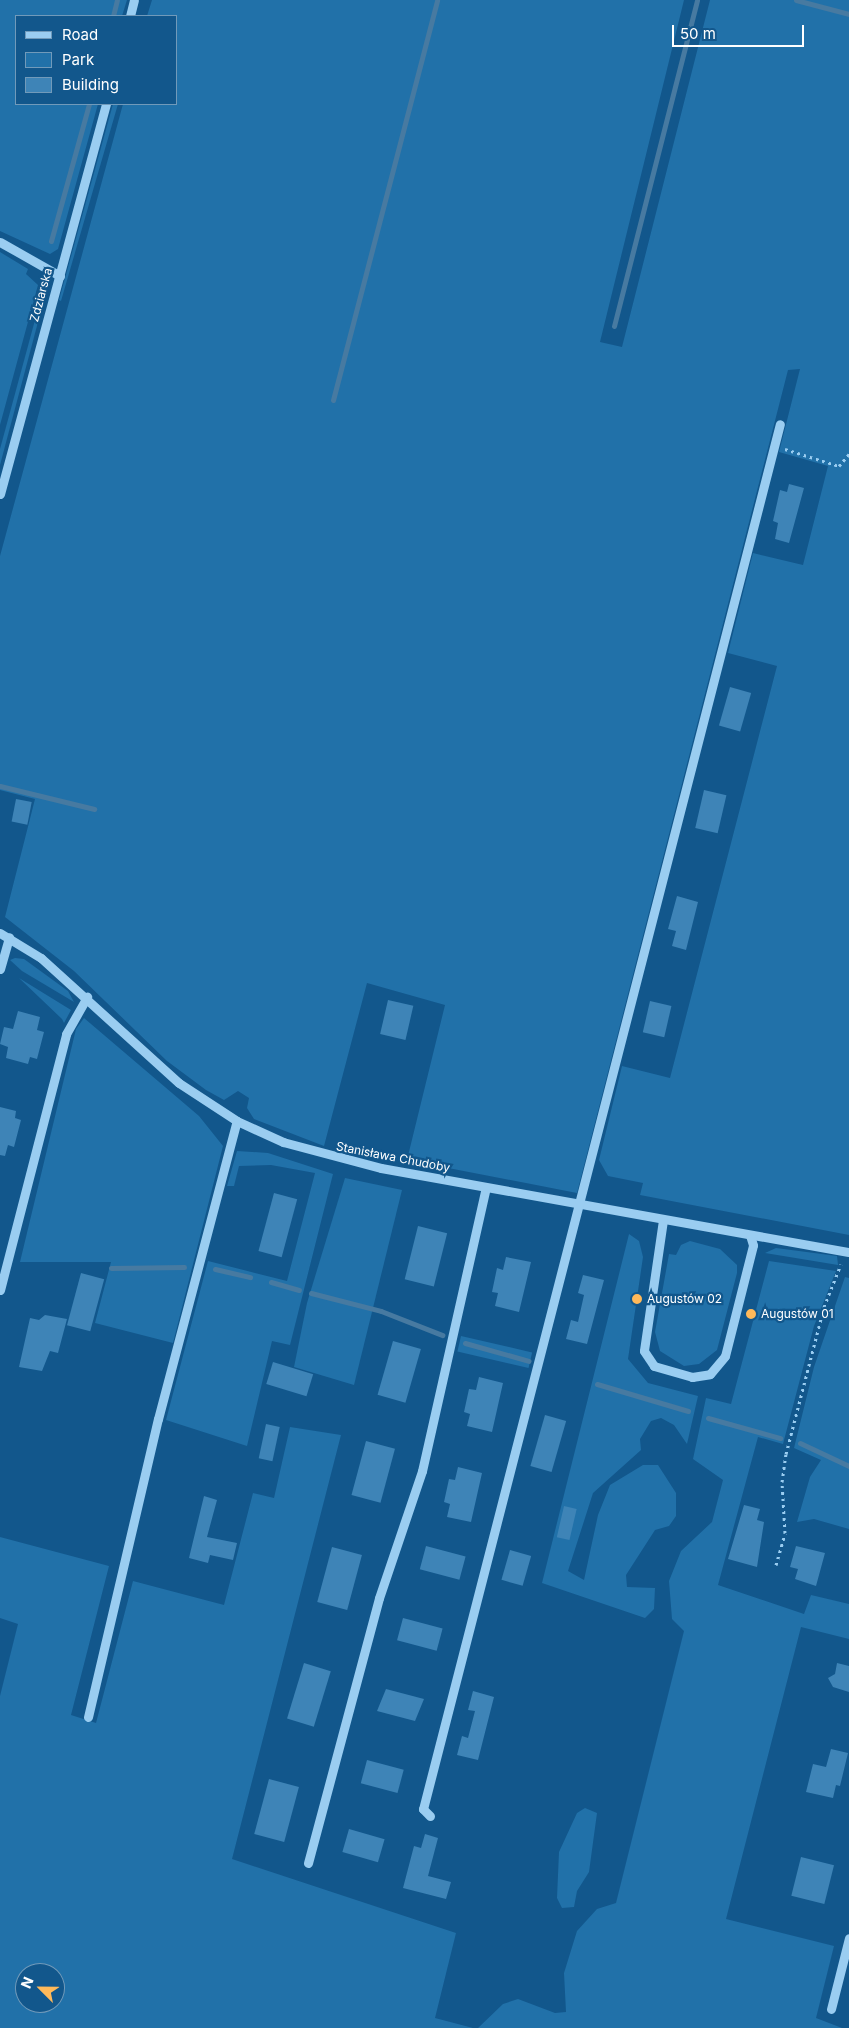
<!DOCTYPE html>
<meta charset="utf-8">
<style>
body{margin:0}
#map{position:relative;width:849px;height:2028px;overflow:hidden;background:#12578c;font-family:Inter,sans-serif}
div>[style]{position:absolute}
[style*='--x']{left:calc(var(--x)*1px);top:calc(var(--y)*1px);width:calc(var(--w)*1px);rotate:calc(var(--a)*1deg)}
.green>*{inset:0;background:#2171a9;transform-origin:0 0}
.stream>*{height:5px;margin:-2.5px;padding:0 2.5px;transform-origin:2.5px;border-radius:2.5px;background:#477aa1}
.building>*{inset:0;background:#3e84b7;transform-origin:0 0}
.path>*{height:3px;margin-top:-1.5px;transform-origin:0;background:repeating-linear-gradient(90deg,#9acdf1 0 2.5px,transparent 0 6.5px)}
.minor>*{height:9px;margin:-4.5px;padding:0 4.5px;transform-origin:4.5px;border-radius:4.5px;background:#9acdf1}
.dots>*{width:14px;height:14px;translate:-50% -50%;box-sizing:border-box;border:2px solid #12578c;border-radius:50%}
span{translate:-50% -50%;white-space:nowrap;text-align:center;line-height:1.15;-webkit-text-stroke:4.5px #12578c;paint-order:stroke}
.street-label{font-size:12px;color:#fff}
.poi-label{font-size:12px;color:#fff}
.left{translate:0 -50%;text-align:left}
.legend{position:absolute;left:15px;top:15px;width:162px;height:90px;box-sizing:border-box;background:#12578c;border:1px solid #719aba;margin:0;padding:6px 9px;list-style:none;font-size:15px;color:#fff}
.legend li{display:flex;align-items:center;gap:10px;height:25px}
.legend b{width:25px;border:1px solid #719aba}
.north{position:absolute;left:15px;top:1963px;width:50px;height:50px;box-sizing:border-box;background:#12578c;border:1px solid #719aba;border-radius:50%;rotate:293deg;font-size:14px;font-weight:700;line-height:20px;text-align:center;color:#fff}
.north::after{content:'';display:block;margin:auto;width:18px;height:22px;background:#ffb95a;clip-path:polygon(50% 0,100% 100%,50% 72%,0 100%)}
.scale{position:absolute;left:672px;top:25px;width:132px;height:22px;box-sizing:border-box;border:2px solid #fff;border-top:0;padding-left:6px;font-size:15px;line-height:18px;white-space:nowrap;color:#fff;-webkit-text-stroke:4px #12578c;paint-order:stroke}
</style>
<div id="map">
<div class="green">
<i style="clip-path:polygon(0 0,127px 0,122px 16px,16px 16px,16px 104px,98px 104px,58px 249px,50px 254px,0 231px)"></i>
<i style="clip-path:polygon(152px 0,684px 0,600px 342px,622px 347px,710px 0,849px 0,849px 1235px,640px 1195px,643px 1183px,608px 1176px,599px 1160px,622px 1066px,670px 1078px,777px 666px,728px 653px,753px 553px,803px 565px,828px 466px,779px 452px,800px 369px,788px 370px,577px 1193px,407px 1160px,445px 1005px,367px 983px,324px 1146px,254px 1119px,247px 1108px,249px 1098px,238px 1091px,224px 1100px,206px 1090px,167px 1061px,74px 971px,5px 917px,35px 799px,0 790px,0 556px,123px 104px,176px 104px,176px 16px,147px 16px)"></i>
<i style="clip-path:polygon(113px 104px,118px 104px,61px 301px,59px 300px)"></i>
<i style="clip-path:polygon(0 252px,28px 269px,26px 274px,38px 285px,0 425px)"></i>
<i style="clip-path:polygon(42px 307px,0 465px,0 449px,38px 309px)"></i>
<i style="clip-path:polygon(15px 958px,24px 959px,68px 991px,74px 1002px,22px 971px,10px 960px)"></i>
<i style="clip-path:polygon(19px 978px,71px 1010px,64px 1023px,62px 1019px)"></i>
<i style="clip-path:polygon(84px 1018px,199px 1116px,223px 1146px,173px 1343px,95px 1323px,111px 1262px,20px 1262px,76px 1029px)"></i>
<i style="clip-path:polygon(237px 1151px,268px 1153px,333px 1174px,290px 1345px,272px 1341px,247px 1446px,166px 1420px,208px 1261px,287px 1281px,315px 1173px,271px 1165px,239px 1166px,234px 1186px,227px 1186px)"></i>
<i style="clip-path:polygon(345px 1178px,402px 1190px,354px 1385px,294px 1367px,307px 1303px)"></i>
<i style="clip-path:polygon(629px 1234px,639px 1241px,643px 1257px,628px 1359px,648px 1383px,698px 1396px,687px 1444px,674px 1425px,661px 1418px,651px 1421px,640px 1439px,641px 1450px,593px 1493px,568px 1571px,584px 1580px,598px 1515px,610px 1485px,643px 1465px,658px 1465px,676px 1493px,676px 1516px,669px 1526px,655px 1530px,626px 1575px,627px 1587px,655px 1588px,654px 1609px,645px 1618px,542px 1583px)"></i>
<i style="clip-path:polygon(690px 1241px,720px 1249px,737px 1265px,737px 1273px,717px 1350px,699px 1364px,684px 1366px,660px 1351px,655px 1332px,669px 1254px,676px 1255px,681px 1245px)"></i>
<i style="clip-path:polygon(776px 1248px,837px 1256px,838px 1265px,765px 1253px)"></i>
<i style="clip-path:polygon(769px 1261px,836px 1271px,814px 1326px,783px 1444px,758px 1437px,718px 1585px,804px 1614px,811px 1595px,849px 1604px,849px 1639px,801px 1627px,726px 1919px,834px 1946px,816px 2018px,842px 2028px,478px 2028px,503px 2004px,518px 1999px,555px 2013px,566px 2012px,564px 1973px,577px 1931px,597px 1909px,616px 1903px,684px 1631px,672px 1619px,669px 1581px,681px 1551px,712px 1522px,723px 1480px,693px 1459px,706px 1398px,731px 1404px)"></i>
<i style="clip-path:polygon(845px 1277px,849px 1278px,849px 1529px,814px 1519px,797px 1522px,810px 1477px,821px 1460px,794px 1448px,814px 1367px)"></i>
<i style="left:461px;top:1336px;width:73px;height:16px;rotate:13deg"></i>
<i style="clip-path:polygon(evenodd,290px 1427px,341px 1435px,232px 1859px,456px 1933px,435px 2018px,473px 2028px,0 2028px,0 1696px,18px 1624px,0 1618px,0 1537px,109px 1566px,71px 1715px,96px 1723px,133px 1581px,224px 1605px,253px 1493px,274px 1498px,290px 1427px,25px 1973px,55px 1973px,55px 2003px,25px 2003px,25px 1973px)"></i>
<i style="clip-path:polygon(585px 1808px,597px 1813px,589px 1872px,577px 1891px,574px 1907px,562px 1908px,557px 1898px,559px 1852px,577px 1813px)"></i>
</div>
<div class="stream">
<i style="--x:796;--y:0;--w:55;--a:14.8"></i>
<i style="--x:113;--y:16;--w:16;--a:-76"></i>
<i style="--x:51;--y:241;--w:142;--a:-74.5"></i>
<i style="--x:614;--y:326;--w:336;--a:-75.7"></i>
<i style="--x:333;--y:400;--w:413;--a:-75.4"></i>
<i style="--x:0;--y:786;--w:97;--a:13.7"></i>
<i style="--x:111;--y:1268;--w:73;--a:-0.8"></i>
<i style="--x:215;--y:1269;--w:36;--a:13"></i>
<i style="--x:271;--y:1282;--w:29;--a:16"></i>
<i style="--x:311;--y:1293;--w:72;--a:14.4"></i>
<i style="--x:381;--y:1311;--w:66;--a:21.5"></i>
<i style="--x:465;--y:1343;--w:66;--a:15.7"></i>
<i style="--x:597;--y:1384;--w:95;--a:16.5"></i>
<i style="--x:708;--y:1418;--w:75;--a:15.5"></i>
<i style="--x:800;--y:1443;--w:54;--a:25.1"></i>
</div>
<div class="building">
<i style="clip-path:polygon(789px 484px,804px 488px,789px 543px,775px 539px,778px 523px,773px 521px,780px 490px,787px 492px)"></i>
<i style="left:730px;top:687px;width:22px;height:40px;rotate:16deg"></i>
<i style="left:704px;top:790px;width:23px;height:39px;rotate:13deg"></i>
<i style="left:16px;top:799px;width:16px;height:23px;rotate:11deg"></i>
<i style="clip-path:polygon(677px 896px,698px 902px,686px 950px,672px 946px,676px 931px,668px 929px)"></i>
<i style="left:388px;top:1000px;width:26px;height:35px;rotate:13deg"></i>
<i style="left:650px;top:1001px;width:22px;height:32px;rotate:13deg"></i>
<i style="clip-path:polygon(18px 1011px,40px 1017px,37px 1030px,44px 1032px,37px 1059px,30px 1057px,28px 1064px,6px 1058px,8px 1047px,0 1044px,4px 1027px,13px 1029px)"></i>
<i style="clip-path:polygon(0 1107px,16px 1111px,15px 1118px,21px 1120px,14px 1147px,8px 1145px,5px 1156px,0 1155px)"></i>
<i style="left:274px;top:1193px;width:24px;height:60px;rotate:15deg"></i>
<i style="left:418px;top:1226px;width:30px;height:55px;rotate:14deg"></i>
<i style="clip-path:polygon(506px 1257px,531px 1262px,519px 1312px,495px 1306px,498px 1293px,492px 1292px,497px 1268px,503px 1270px)"></i>
<i style="left:81px;top:1273px;width:24px;height:54px;rotate:15deg"></i>
<i style="clip-path:polygon(583px 1275px,604px 1280px,587px 1344px,566px 1339px,571px 1320px,578px 1322px,584px 1295px,578px 1293px)"></i>
<i style="clip-path:polygon(45px 1315px,67px 1319px,58px 1353px,50px 1351px,42px 1371px,19px 1367px,30px 1318px,39px 1320px)"></i>
<i style="left:393px;top:1341px;width:29px;height:56px;rotate:16deg"></i>
<i style="left:273px;top:1362px;width:42px;height:23px;rotate:17deg"></i>
<i style="clip-path:polygon(479px 1377px,503px 1383px,492px 1432px,467px 1426px,470px 1414px,464px 1412px,469px 1389px,476px 1390px)"></i>
<i style="left:545px;top:1415px;width:22px;height:53px;rotate:16deg"></i>
<i style="left:266px;top:1424px;width:14px;height:35px;rotate:12deg"></i>
<i style="left:366px;top:1441px;width:30px;height:56px;rotate:15deg"></i>
<i style="clip-path:polygon(458px 1467px,482px 1473px,471px 1522px,447px 1517px,450px 1504px,444px 1502px,449px 1479px,455px 1480px)"></i>
<i style="clip-path:polygon(204px 1496px,217px 1500px,207px 1537px,237px 1543px,233px 1560px,210px 1555px,208px 1563px,189px 1558px)"></i>
<i style="clip-path:polygon(744px 1505px,760px 1509px,757px 1520px,764px 1522px,757px 1567px,728px 1559px)"></i>
<i style="left:564px;top:1506px;width:13px;height:32px;rotate:13deg"></i>
<i style="left:426px;top:1546px;width:41px;height:24px;rotate:15deg"></i>
<i style="clip-path:polygon(796px 1546px,825px 1553px,816px 1586px,795px 1579px,798px 1569px,790px 1567px)"></i>
<i style="left:332px;top:1547px;width:31px;height:57px;rotate:15deg"></i>
<i style="left:510px;top:1550px;width:22px;height:31px;rotate:16deg"></i>
<i style="left:403px;top:1618px;width:41px;height:23px;rotate:15deg"></i>
<i style="left:304px;top:1663px;width:28px;height:58px;rotate:17deg"></i>
<i style="clip-path:polygon(837px 1663px,849px 1666px,849px 1692px,833px 1687px,828px 1678px,835px 1674px)"></i>
<i style="clip-path:polygon(386px 1689px,424px 1699px,415px 1721px,377px 1711px)"></i>
<i style="clip-path:polygon(473px 1691px,494px 1697px,478px 1760px,457px 1755px,462px 1736px,468px 1738px,475px 1711px,468px 1710px)"></i>
<i style="clip-path:polygon(831px 1749px,848px 1753px,840px 1786px,836px 1785px,833px 1798px,806px 1792px,813px 1764px,826px 1767px)"></i>
<i style="left:367px;top:1760px;width:38px;height:24px;rotate:15deg"></i>
<i style="left:269px;top:1779px;width:31px;height:57px;rotate:15deg"></i>
<i style="left:349px;top:1829px;width:37px;height:24px;rotate:16deg"></i>
<i style="clip-path:polygon(425px 1834px,438px 1838px,428px 1876px,451px 1882px,446px 1899px,403px 1888px,414px 1846px,421px 1848px)"></i>
<i style="left:801px;top:1857px;width:34px;height:40px;rotate:14deg"></i>
</div>
<div class="path">
<i style="--x:785;--y:449;--w:57;--a:17.5"></i>
<i style="--x:839;--y:466;--w:16;--a:-50"></i>
<i style="--x:776;--y:1565;--w:33;--a:-74"></i>
<i style="--x:785;--y:1533;--w:51;--a:-93.4"></i>
<i style="--x:782;--y:1482;--w:28;--a:-82"></i>
<i style="--x:786;--y:1454;--w:152;--a:-75.5"></i>
<i style="--x:824;--y:1307;--w:46;--a:-68.4"></i>
</div>
<div class="minor">
<i style="--x:130;--y:16;--w:16;--a:-76"></i>
<i style="--x:0;--y:242;--w:69;--a:29.5"></i>
<i style="--x:0;--y:494;--w:404;--a:-74.8"></i>
<i style="--x:0;--y:933;--w:48;--a:31.4"></i>
<i style="--x:41;--y:958;--w:186;--a:42.2"></i>
<i style="--x:179;--y:1083;--w:69;--a:33.2"></i>
<i style="--x:237;--y:1121;--w:51;--a:24.5"></i>
<i style="--x:283;--y:1142;--w:101;--a:14.9"></i>
<i style="--x:381;--y:1168;--w:475;--a:10.2"></i>
<i style="--x:0;--y:969;--w:33;--a:-74"></i>
<i style="--x:663;--y:1220;--w:132;--a:98.3"></i>
<i style="--x:644;--y:1351;--w:18;--a:56"></i>
<i style="--x:654;--y:1366;--w:40;--a:16"></i>
<i style="--x:692;--y:1377;--w:18;--a:-9"></i>
<i style="--x:710;--y:1374;--w:23;--a:-50"></i>
<i style="--x:725;--y:1356;--w:114;--a:-75.8"></i>
<i style="--x:753;--y:1245;--w:10;--a:-107"></i>
<i style="--x:0;--y:1290;--w:264;--a:-75.5"></i>
<i style="--x:66;--y:1034;--w:43;--a:-60.4"></i>
<i style="--x:88;--y:1717;--w:306;--a:-76.8"></i>
<i style="--x:158;--y:1419;--w:308;--a:-75.2"></i>
<i style="--x:430;--y:1816;--w:10;--a:-135"></i>
<i style="--x:423;--y:1809;--w:1430;--a:-75.55"></i>
<i style="--x:308;--y:1863;--w:274;--a:-75"></i>
<i style="--x:379;--y:1598;--w:134;--a:-71.3"></i>
<i style="--x:422;--y:1471;--w:290;--a:-77.3"></i>
<i style="--x:831;--y:2009;--w:73;--a:-75.8"></i>
</div>
<div class="dots">
<i style="left:637px;top:1299px;background:#ffb95a"></i>
<i style="left:751px;top:1314px;background:#ffb95a"></i>
</div>
<div class="street-label">
<span style="left:41px;top:295px;rotate:-75deg">Zdziarska</span>
<span style="left:393px;top:1157px;rotate:11deg">Stanisława Chudoby</span>
</div>
<div class="poi-label">
<span class="left" style="left:647px;top:1299px">Augustów 02</span>
<span class="left" style="left:761px;top:1314px">Augustów 01</span>
</div>
<ul class="legend">
<li><b style="height:6px;background:#9acdf1"></b>Road</li>
<li><b style="height:14px;background:#2171a9"></b>Park</li>
<li><b style="height:14px;background:#3e84b7"></b>Building</li>
</ul>
<div class="north">N</div>
<div class="scale">50 m</div>
</div>
